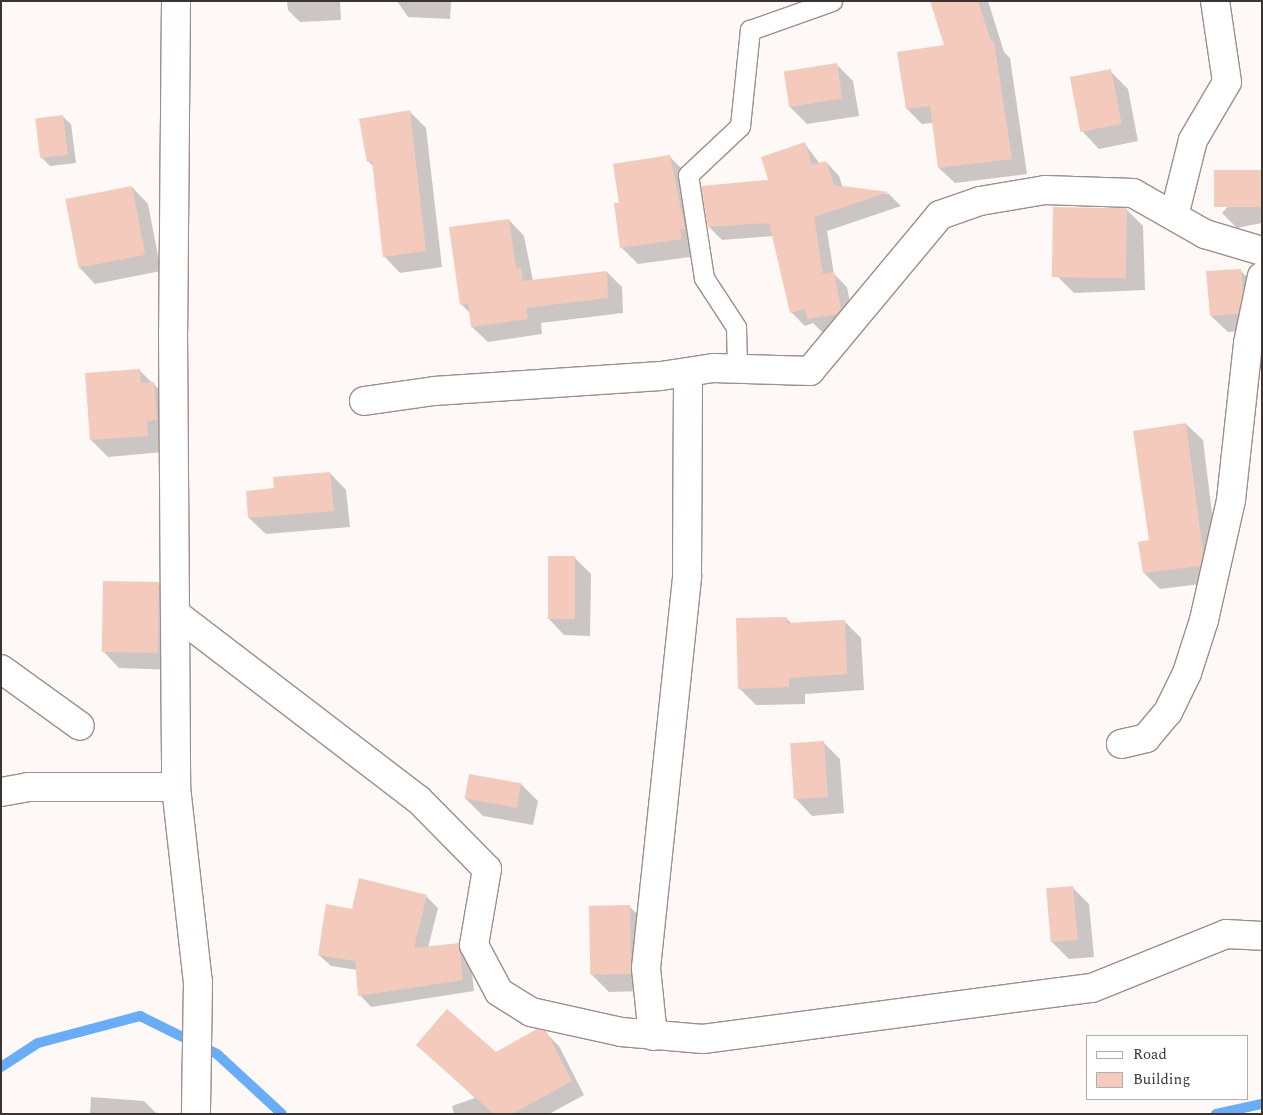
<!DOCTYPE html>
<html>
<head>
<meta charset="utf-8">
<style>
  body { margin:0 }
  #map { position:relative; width:1263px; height:1115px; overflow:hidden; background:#fef8f6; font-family:Spectral,serif }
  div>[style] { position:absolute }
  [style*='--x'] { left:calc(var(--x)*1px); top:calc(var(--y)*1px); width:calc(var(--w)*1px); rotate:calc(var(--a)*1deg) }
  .shadow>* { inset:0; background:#0003 }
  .stream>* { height:10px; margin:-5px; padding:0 5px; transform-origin:5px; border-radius:5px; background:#6aadf6 }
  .building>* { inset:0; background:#f3cabb; transform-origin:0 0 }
  .roads { filter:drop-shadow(1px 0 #9d8f8a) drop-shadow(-1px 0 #9d8f8a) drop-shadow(0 1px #9d8f8a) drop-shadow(0 -1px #9d8f8a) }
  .service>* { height:19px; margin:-9.5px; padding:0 9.5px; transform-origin:9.5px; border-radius:9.5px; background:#fff }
  .minor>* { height:28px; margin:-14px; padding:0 14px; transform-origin:14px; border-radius:14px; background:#fff }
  span { translate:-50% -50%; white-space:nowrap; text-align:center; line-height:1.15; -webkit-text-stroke:4px #fff; paint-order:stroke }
  .frame { position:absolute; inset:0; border:2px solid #3a3432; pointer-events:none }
  .legend { position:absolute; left:1086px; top:1035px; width:162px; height:65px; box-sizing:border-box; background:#fff; border:1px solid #b0aead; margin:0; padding:6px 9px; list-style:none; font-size:15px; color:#3a3432 }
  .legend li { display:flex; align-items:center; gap:10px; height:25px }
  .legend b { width:25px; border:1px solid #b0aead }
</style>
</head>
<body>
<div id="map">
  <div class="shadow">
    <div style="clip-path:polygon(287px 1px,340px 1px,341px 20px,300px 22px,288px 10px)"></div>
    <div style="clip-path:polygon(397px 1px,451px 1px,450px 19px,408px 17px)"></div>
    <div style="clip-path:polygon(931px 1px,988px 1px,1004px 52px,1010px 58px,1027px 174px,955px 183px,939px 168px,933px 123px,922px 124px,907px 109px,945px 46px)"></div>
    <div style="clip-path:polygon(837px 65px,853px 81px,859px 116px,807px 124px,790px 107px)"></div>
    <div style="clip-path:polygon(1111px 72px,1128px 89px,1138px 141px,1099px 149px,1083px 132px)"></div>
    <div style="clip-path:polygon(409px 111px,426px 128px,442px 267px,400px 273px,384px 256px,374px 167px,368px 161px)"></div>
    <div style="clip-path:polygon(62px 116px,71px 124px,76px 163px,50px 166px,42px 158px)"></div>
    <div style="clip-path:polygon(805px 144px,820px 164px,826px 162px,839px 176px,843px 188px,889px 194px,901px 206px,827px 231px,834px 274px,847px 287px,854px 323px,851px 327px,822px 332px,813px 323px,805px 326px,791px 312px,774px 236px,722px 240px,709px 227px,770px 181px)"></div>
    <div style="clip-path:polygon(670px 157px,686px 173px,697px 256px,638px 264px,621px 247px,620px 204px)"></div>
    <div style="clip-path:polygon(1262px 171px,1262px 223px,1237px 228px,1222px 213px)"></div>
    <div style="clip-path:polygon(132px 187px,148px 204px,161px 271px,95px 284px,79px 267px)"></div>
    <div style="clip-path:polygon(1127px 210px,1143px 226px,1145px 290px,1074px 293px,1057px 276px)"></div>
    <div style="clip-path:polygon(509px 220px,524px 236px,533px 281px,607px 272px,622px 287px,623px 313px,541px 323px,542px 334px,488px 342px,472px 327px,470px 313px,462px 305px)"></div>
    <div style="clip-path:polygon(1240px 270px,1257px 287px,1254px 330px,1228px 332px,1211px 316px)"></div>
    <div style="clip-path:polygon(139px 370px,170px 400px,164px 452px,108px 457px,91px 440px)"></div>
    <div style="clip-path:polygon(1186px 424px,1203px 440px,1219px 570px,1217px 582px,1160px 589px,1144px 573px)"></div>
    <div style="clip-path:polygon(330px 473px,346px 490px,350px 527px,266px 534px,249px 518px,275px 489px)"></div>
    <div style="clip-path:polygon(575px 558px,591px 574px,590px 636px,564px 635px,548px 618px)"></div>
    <div style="clip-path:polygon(158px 584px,175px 600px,173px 670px,119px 668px,103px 651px)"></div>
    <div style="clip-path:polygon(786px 618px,792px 624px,844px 621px,861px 638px,864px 690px,805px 694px,805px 704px,756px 705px,740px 689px)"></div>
    <div style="clip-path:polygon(823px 742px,840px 759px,844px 813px,812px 816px,796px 799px)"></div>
    <div style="clip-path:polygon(470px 775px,521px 784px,538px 801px,533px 825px,483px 816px,466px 799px)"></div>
    <div style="clip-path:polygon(1072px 887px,1089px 904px,1094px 957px,1069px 959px,1052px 942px)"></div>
    <div style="clip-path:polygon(427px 897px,438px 908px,428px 948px,458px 944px,470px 955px,474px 991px,371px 1007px,360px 995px,357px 970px,331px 966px,319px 955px,353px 910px)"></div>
    <div style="clip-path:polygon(630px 907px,646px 923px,647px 991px,609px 992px,592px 975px)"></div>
    <div style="clip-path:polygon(545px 1032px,559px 1046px,584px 1095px,549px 1114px,454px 1114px,452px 1106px,475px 1098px,418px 1045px,495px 1053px)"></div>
    <div style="clip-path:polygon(91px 1097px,144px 1101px,157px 1114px,90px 1114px)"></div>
  </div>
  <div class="stream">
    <div style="--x:1;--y:1067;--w:44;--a:-33"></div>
    <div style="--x:38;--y:1043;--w:106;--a:-14.8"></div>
    <div style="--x:140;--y:1016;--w:86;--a:26.3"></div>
    <div style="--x:217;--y:1054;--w:88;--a:42.7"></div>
    <div style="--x:1216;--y:1114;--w:47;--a:-12.3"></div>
  </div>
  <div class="building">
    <div style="clip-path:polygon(930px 1px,978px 1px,991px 41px,994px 41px,1012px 159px,938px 168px,930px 106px,906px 109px,897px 52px,944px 45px)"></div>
    <div style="left:837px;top:63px;width:36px;height:54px;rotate:81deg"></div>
    <div style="left:1111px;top:69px;width:56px;height:42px;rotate:79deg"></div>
    <div style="clip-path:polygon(410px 110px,426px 251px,383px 257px,372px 161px,367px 162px,359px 119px)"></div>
    <div style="left:63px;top:115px;width:40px;height:28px;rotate:83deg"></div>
    <div style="clip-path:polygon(805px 142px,812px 165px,826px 161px,834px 185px,889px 192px,814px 217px,823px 274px,834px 272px,841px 309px,838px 314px,807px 319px,805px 309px,790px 313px,769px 223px,708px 227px,701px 186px,768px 180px,761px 157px)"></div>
    <div style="clip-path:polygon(670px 155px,685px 229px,680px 229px,682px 239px,620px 248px,614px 203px,619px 203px,613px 164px)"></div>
    <div style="left:1262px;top:170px;width:37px;height:48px;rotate:90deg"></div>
    <div style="left:132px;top:186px;width:70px;height:68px;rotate:79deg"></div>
    <div style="left:1053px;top:207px;width:74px;height:70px;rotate:1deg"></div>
    <div style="clip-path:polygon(509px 219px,516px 268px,521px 267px,523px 281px,607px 271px,608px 298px,526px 308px,528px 319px,471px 327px,468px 304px,460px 305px,449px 227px)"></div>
    <div style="clip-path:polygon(1241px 269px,1243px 292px,1238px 314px,1210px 316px,1206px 271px)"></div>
    <div style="clip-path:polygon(140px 369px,141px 383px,154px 382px,157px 420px,147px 421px,148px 436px,90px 440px,85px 373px)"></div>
    <div style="clip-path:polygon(1186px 423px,1203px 552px,1200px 566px,1143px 573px,1138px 542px,1149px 540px,1133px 431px)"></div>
    <div style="clip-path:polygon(330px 472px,334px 511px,248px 518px,246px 491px,274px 488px,273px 477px)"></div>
    <div style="left:548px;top:556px;width:27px;height:63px"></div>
    <div style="left:103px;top:581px;width:56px;height:71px;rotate:1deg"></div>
    <div style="clip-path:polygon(787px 617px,787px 623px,845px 620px,847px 674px,789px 678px,789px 687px,738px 689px,736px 618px)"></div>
    <div style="left:824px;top:741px;width:56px;height:34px;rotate:86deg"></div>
    <div style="left:469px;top:774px;width:53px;height:25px;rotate:10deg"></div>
    <div style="clip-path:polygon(359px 878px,427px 895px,414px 948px,459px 943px,463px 980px,358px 996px,355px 961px,318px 955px,326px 904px,352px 909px)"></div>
    <div style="left:1073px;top:886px;width:54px;height:27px;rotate:85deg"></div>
    <div style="left:630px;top:905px;width:69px;height:41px;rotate:89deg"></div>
    <div style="clip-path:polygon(447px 1009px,496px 1052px,537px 1029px,546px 1031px,572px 1081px,512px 1114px,494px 1114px,416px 1045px)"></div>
  </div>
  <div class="roads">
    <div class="service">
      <div style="--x:737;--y:368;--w:41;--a:-91.4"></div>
      <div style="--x:736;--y:327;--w:59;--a:-123.1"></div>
      <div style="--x:704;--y:278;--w:104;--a:-98.8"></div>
      <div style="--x:688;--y:175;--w:71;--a:-43.3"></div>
      <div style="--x:740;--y:126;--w:97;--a:-84.1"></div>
      <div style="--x:750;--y:30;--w:87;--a:-19.5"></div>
    </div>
    <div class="minor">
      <div style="--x:176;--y:1;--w:331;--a:90.5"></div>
      <div style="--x:173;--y:332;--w:455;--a:89.6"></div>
      <div style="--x:176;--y:787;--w:196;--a:83.6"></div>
      <div style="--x:198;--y:982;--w:132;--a:90.9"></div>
      <div style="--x:1174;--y:216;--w:78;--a:-76"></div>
      <div style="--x:1193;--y:140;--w:67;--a:-59.6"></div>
      <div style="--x:1227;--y:82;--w:82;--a:-98.4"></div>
      <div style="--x:364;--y:401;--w:71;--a:-8.1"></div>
      <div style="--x:434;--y:391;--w:227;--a:-3.8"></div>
      <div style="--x:661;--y:376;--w:53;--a:-8.7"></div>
      <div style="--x:713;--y:368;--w:97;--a:1.8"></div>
      <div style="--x:810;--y:371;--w:203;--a:-50.2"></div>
      <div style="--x:940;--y:215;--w:42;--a:-19.3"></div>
      <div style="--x:980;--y:201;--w:66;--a:-9.6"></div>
      <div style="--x:1045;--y:190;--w:88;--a:2"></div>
      <div style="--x:1133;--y:193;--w:83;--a:29.7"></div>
      <div style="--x:1205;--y:234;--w:59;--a:16.6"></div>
      <div style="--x:177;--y:615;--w:303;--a:37.4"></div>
      <div style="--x:418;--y:799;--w:98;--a:45.4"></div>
      <div style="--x:487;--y:869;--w:77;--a:99.7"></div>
      <div style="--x:474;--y:945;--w:53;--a:62"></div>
      <div style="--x:499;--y:992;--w:38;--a:32"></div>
      <div style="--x:531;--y:1012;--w:92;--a:12.5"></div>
      <div style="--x:621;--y:1032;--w:82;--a:4.9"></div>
      <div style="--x:703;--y:1039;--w:392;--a:-7.5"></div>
      <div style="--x:1092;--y:988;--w:144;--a:-21.9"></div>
      <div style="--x:1226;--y:934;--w:36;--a:3"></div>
      <div style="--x:1;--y:669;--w:97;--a:35.8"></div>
      <div style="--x:1121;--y:744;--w:26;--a:-13"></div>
      <div style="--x:1146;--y:738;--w:34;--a:-50"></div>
      <div style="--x:1168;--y:712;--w:43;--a:-64"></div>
      <div style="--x:1187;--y:673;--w:56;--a:-72.2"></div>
      <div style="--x:1204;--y:620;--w:123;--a:-77.3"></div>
      <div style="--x:1231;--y:500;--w:158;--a:-83.8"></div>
      <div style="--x:1248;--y:343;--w:68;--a:-78.2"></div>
      <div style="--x:1;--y:792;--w:27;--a:-10"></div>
      <div style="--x:28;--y:787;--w:148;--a:0"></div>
      <div style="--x:653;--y:1036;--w:68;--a:-95.9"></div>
      <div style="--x:646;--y:968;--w:395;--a:-84"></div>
      <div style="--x:687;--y:575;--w:203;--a:-89.7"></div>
    </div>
  </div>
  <div class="frame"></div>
  <ul class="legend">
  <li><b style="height:6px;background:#fff"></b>Road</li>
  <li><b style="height:14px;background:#f3cabb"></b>Building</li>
  </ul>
</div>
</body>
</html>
